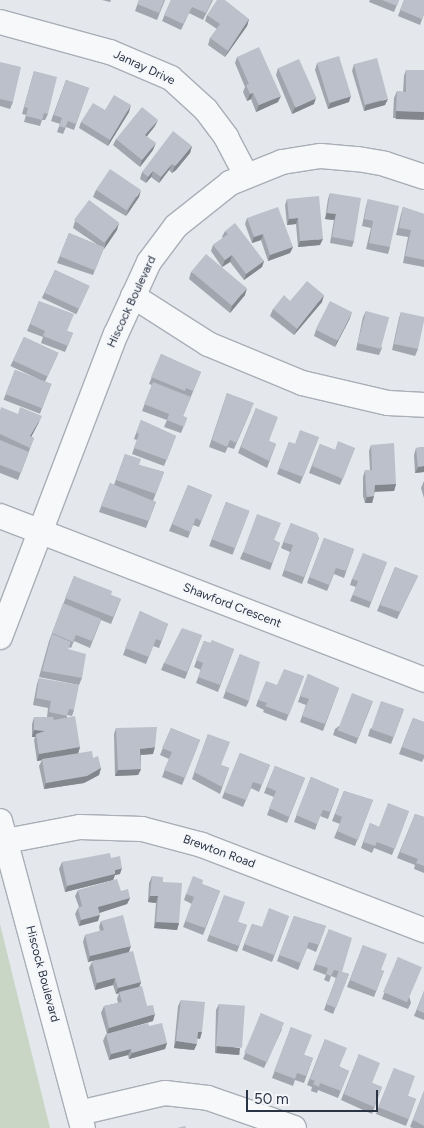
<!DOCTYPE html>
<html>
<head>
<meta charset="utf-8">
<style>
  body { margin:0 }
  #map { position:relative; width:424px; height:1128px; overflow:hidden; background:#e4e7ec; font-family:Figtree,sans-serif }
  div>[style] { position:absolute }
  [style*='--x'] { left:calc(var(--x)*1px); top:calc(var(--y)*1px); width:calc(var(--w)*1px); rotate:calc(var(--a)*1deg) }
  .green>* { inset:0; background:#c9d6c5 }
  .roads { filter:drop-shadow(1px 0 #a9aeb7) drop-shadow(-1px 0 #a9aeb7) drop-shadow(0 1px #a9aeb7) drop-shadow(0 -1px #a9aeb7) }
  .minor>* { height:24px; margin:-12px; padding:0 12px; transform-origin:12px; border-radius:12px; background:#f7f8fa }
  .wall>* { inset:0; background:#a1a5ae; transform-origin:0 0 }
  .shaded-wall>* { inset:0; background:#83868d; transform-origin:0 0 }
  .building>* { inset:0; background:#bbc0ca; transform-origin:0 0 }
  span { translate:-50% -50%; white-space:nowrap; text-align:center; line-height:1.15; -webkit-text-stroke:4px #f4f6f9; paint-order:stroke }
  .street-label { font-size:12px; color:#2b3445 }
  .scale { position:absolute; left:246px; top:1090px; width:132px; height:22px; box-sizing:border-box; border:2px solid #2b3445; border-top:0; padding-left:6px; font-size:15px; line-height:18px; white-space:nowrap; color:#2b3445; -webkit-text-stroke:4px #f4f6f9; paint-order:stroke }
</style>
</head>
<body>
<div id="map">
  <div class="green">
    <div style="clip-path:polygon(0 924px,50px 1128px,0 1128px)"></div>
  </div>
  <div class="roads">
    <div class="minor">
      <div style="--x:0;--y:22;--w:114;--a:15.3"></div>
      <div style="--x:110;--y:52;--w:66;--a:23.1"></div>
      <div style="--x:171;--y:78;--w:47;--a:42.4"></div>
      <div style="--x:206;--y:110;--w:34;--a:53"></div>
      <div style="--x:226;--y:137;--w:43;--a:62.2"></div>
      <div style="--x:133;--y:296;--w:89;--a:32.6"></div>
      <div style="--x:208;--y:344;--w:102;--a:22.5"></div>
      <div style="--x:302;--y:383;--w:88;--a:13.1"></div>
      <div style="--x:388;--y:403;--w:36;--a:3"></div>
      <div style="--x:0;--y:516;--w:455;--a:21.1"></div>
      <div style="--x:0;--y:637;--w:324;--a:-69.1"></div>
      <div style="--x:116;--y:334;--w:79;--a:-65.4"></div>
      <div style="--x:149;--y:262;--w:45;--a:-53.1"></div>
      <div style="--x:176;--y:226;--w:69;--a:-38.5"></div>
      <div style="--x:230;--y:183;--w:56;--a:-22"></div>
      <div style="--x:282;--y:162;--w:39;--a:-9"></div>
      <div style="--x:321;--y:156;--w:37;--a:5"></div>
      <div style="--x:358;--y:159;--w:27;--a:10"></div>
      <div style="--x:385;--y:164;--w:41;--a:18.4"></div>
      <div style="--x:0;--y:821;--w:318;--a:74.9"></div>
      <div style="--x:6;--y:841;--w:75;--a:-10.7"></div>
      <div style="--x:80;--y:827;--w:62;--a:1.8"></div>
      <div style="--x:142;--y:829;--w:62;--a:14.9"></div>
      <div style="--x:202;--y:845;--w:238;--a:21"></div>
      <div style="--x:79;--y:1113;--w:88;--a:-13.1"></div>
      <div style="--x:165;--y:1093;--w:43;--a:6.6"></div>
      <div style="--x:208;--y:1098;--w:91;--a:19.2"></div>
    </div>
  </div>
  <div class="wall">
    <div style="clip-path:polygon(102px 0,111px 0,110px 2px)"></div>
    <div style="clip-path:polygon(139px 0,165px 0,157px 20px,135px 11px)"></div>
    <div style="clip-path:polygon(171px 0,213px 0,203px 20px,189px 13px,181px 30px,162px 21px)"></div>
    <div style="clip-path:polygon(370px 0,399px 0,394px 12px,369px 2px)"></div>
    <div style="clip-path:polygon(404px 0,424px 14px,420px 25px,398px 16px)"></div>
    <div style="clip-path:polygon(207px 15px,249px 19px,247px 26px,225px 57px,208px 45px,210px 38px,217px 29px,205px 21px)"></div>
    <div style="clip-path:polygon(237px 57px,278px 102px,256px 112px,251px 99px,247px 101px,243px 92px,245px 87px,235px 63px)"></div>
    <div style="clip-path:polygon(0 62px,13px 102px,10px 109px,0 106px)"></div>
    <div style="clip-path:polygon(317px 63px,349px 102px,328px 109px,315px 70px)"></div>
    <div style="clip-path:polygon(354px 64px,385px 105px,364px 111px,352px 71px)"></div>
    <div style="clip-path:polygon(278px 68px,314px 104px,292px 114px,276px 75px)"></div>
    <div style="clip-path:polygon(406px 70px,424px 70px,424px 119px,393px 118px,394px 98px,397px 91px,403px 92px,404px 76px)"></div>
    <div style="clip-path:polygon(34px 71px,48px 114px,45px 120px,42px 120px,40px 126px,24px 122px,26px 115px,22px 114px)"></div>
    <div style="clip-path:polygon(66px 80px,89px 88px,74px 130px,66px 127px,63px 134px,57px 132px,60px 124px,51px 121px)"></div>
    <div style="clip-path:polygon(129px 112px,108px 146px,79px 128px,81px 122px)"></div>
    <div style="clip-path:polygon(155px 126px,147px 136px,153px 150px,140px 167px,113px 145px,116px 139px)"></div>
    <div style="clip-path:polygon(192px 146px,190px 153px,176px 170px,172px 173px,169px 170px,159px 183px,151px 177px,146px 183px,140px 179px,142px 172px)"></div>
    <div style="clip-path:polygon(96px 190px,139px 197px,126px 216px,93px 197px)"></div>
    <div style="clip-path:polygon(330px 193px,354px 241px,352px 247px,330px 243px,334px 220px,325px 219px,328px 199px)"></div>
    <div style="clip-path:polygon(287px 199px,320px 245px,298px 247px,296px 224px,287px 225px,285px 205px)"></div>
    <div style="clip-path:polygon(368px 199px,390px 247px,388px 254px,366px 249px,371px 228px,362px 226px,366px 206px)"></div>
    <div style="clip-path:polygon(403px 207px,424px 214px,424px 267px,403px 263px,408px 237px,396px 235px,401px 214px)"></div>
    <div style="clip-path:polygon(247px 218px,293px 247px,290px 253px,268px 261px,261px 240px,252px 243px,245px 224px)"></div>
    <div style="clip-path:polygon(75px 221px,117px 230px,104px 249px,104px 248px,93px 275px,57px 263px,69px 233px,98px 245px,73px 228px)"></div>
    <div style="clip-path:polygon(225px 231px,264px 261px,262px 267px,244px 280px,230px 262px,222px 267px,211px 251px,213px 245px,223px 238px,222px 237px)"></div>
    <div style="left:55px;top:270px;width:38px;height:31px;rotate:25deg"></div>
    <div style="clip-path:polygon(191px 272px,245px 295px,230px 313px,189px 279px)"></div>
    <div style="clip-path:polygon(39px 301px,67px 331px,73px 333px,65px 352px,41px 343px,43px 337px,27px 331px)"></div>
    <div style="clip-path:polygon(290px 301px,322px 302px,294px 335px,270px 316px,273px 309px)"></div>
    <div style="clip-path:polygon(366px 311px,382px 348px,379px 355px,356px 350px,363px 317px)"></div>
    <div style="clip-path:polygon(401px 312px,418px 349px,415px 356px,392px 350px,399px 318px)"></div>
    <div style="clip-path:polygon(350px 318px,335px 347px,314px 336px,316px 330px)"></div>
    <div style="left:24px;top:337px;width:38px;height:32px;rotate:25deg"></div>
    <div style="clip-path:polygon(161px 354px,201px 372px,183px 416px,187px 418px,181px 433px,164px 427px,167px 420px,142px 411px,152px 385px,149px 384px)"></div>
    <div style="left:15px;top:370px;width:39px;height:32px;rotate:21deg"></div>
    <div style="clip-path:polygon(227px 393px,251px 410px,234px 449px,228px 447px,225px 453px,209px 447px)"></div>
    <div style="clip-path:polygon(256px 408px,269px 441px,276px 444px,267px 468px,238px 453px)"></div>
    <div style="clip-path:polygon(0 411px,39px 422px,31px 437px,34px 438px,18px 480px,0 473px)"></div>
    <div style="clip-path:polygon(141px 420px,176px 436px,164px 466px,132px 454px,137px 440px,134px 439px)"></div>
    <div style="clip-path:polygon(319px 437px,300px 484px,277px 474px,289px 442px,295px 444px)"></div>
    <div style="clip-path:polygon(320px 444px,335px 450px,355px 448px,340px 485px,309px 473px)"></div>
    <div style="clip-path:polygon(371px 445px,396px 484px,394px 491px,375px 491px,372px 503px,365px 503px,363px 496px,363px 477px,365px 470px,370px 470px,369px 451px)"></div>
    <div style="clip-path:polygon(424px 447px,424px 476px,424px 472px,415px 473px,414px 455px,416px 448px)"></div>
    <div style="clip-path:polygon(125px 454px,139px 465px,164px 472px,153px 501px,141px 496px,156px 502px,146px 528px,99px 512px,110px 483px,114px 485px)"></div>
    <div style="clip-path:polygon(424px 481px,424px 498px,421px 488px)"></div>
    <div style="clip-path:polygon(188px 485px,212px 495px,199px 527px,193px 525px,188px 538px,169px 531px)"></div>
    <div style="left:226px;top:502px;width:25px;height:47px;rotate:21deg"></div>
    <div style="clip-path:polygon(291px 523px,319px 538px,302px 584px,282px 576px,290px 552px,281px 548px)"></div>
    <div style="clip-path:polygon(324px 538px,354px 549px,344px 578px,334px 574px,327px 591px,307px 583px)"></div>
    <div style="clip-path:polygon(274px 540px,280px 543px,270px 570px,240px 559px,243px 552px)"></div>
    <div style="clip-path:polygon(387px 562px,369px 608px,350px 601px,356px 587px,350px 585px,352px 579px)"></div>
    <div style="clip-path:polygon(395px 567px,418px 576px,415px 582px,397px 619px,377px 611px)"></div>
    <div style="clip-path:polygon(74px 576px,111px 595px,121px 599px,111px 624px,101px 620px,90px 648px,74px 641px,71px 648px,69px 647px,68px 649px,82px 678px,79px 685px,39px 677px,49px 641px)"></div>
    <div style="clip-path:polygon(140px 611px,168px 624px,159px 648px,153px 646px,146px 664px,123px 655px)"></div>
    <div style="clip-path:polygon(202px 635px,185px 679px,161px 670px,164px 663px)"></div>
    <div style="clip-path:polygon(204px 641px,210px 643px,234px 649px,218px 692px,196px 683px,201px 670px,194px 667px)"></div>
    <div style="clip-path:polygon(240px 654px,249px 701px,246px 707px,223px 698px)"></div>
    <div style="clip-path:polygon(308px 674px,339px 688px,323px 731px,300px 722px,306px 705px,298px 702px)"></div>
    <div style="clip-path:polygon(304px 676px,286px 721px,263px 712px,264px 710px,256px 706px,258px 700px,277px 685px)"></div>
    <div style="clip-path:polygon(39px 678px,74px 710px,72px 716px,67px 715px,67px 717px,80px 747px,78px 753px,93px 758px,101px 768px,99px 775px,84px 783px,44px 789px,39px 766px,42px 760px,37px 761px,34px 740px,35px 737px,32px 737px,32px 724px,34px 717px,47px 717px,48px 708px,33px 705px,37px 684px)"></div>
    <div style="clip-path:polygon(373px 701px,356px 744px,333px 735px,335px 729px)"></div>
    <div style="clip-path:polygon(404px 709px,391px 744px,368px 736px,370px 729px)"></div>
    <div style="clip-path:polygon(413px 718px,424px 722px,424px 758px,422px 762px,399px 754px)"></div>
    <div style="clip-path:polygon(116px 728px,153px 754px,141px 755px,141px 769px,138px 775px,115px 776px,114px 734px)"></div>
    <div style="clip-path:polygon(171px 728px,200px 740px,182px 785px,162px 777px,169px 759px,160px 755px)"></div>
    <div style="clip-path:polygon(208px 734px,221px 765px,229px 768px,220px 794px,192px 779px)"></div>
    <div style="clip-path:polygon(240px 753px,270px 765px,259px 792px,251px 788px,243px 807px,222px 798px)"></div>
    <div style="clip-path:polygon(275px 766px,305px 778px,287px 823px,267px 815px,274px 797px,264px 793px)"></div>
    <div style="clip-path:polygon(311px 777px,339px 789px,328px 819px,320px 816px,315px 830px,294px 822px)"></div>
    <div style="clip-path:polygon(344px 791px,373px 800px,355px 846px,334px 838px,340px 824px,332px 821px)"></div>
    <div style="clip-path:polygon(409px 811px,392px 855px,374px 848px,372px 853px,361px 848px,370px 823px,379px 827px)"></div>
    <div style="clip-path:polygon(415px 814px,424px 817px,424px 873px,414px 869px,415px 865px,397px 858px)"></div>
    <div style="clip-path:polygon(111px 858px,120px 874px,115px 875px,113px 880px,65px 892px,59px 869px,62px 862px)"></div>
    <div style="clip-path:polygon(152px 876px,163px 882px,179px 923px,177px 930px,154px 928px,156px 903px,148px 902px,149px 883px)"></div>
    <div style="clip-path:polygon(202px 884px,220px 891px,203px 935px,183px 927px,192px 904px,184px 900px,186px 894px)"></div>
    <div style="clip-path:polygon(78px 890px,121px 891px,130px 898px,127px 904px,99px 913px,98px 921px,79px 926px,75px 914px,78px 908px,79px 907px,75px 896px)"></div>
    <div style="clip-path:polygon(289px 916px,272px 962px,242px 950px,252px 924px,262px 927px)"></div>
    <div style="clip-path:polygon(294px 916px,326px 926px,316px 952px,307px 948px,298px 970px,277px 961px)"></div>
    <div style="clip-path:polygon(101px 921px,129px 952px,141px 982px,139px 987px,153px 1021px,118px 1031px,149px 1026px,167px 1043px,165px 1049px,129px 1059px,128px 1055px,109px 1060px,103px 1041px,106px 1034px,107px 1034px,101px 1013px,104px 1006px,118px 1003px,117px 999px,119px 993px,116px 994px,113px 985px,95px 990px,89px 968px,92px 962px,101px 959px,88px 962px,83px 942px,85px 935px,100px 931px,99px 927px)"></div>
    <div style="clip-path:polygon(238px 922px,247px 925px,237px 952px,207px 941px,209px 935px)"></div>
    <div style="clip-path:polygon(329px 929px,342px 972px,349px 974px,333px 1014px,324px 1010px,336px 978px,331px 976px,329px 982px,324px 980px,326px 975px,313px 970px)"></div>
    <div style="clip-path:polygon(363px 945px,381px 970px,384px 971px,374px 997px,347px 987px)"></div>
    <div style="clip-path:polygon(398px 957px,411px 1003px,408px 1009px,382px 999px)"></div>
    <div style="clip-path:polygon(424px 991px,424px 1020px,414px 1016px)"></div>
    <div style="clip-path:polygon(181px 1000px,200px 1039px,197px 1038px,194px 1050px,174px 1048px,178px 1006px)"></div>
    <div style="clip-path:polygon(219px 1004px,238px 1055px,215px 1053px,216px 1010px)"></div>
    <div style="clip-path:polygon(261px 1013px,282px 1029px,264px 1068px,243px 1059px)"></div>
    <div style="clip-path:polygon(291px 1027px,304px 1055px,313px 1058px,304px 1083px,295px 1080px,293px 1086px,272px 1078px)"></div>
    <div style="clip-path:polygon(325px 1039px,340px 1067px,349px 1071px,338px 1098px,318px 1090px,317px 1093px,311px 1091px,312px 1087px,307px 1085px)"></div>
    <div style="clip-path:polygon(359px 1054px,372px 1083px,382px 1087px,372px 1114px,341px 1100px)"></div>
    <div style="clip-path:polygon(394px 1068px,408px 1096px,416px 1099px,406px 1126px,376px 1114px)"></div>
    <div style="clip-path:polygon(424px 1091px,424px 1128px,413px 1128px,410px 1127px)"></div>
  </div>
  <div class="shaded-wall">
    <div style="clip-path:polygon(249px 19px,247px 26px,225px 57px,228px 51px)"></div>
    <div style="clip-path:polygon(253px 93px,251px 99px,247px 101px,250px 94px)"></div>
    <div style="clip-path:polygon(281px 96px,278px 102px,256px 112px,259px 105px)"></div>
    <div style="clip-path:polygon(351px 96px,349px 102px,328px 109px,330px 103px)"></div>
    <div style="clip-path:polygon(316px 98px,314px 104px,292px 114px,295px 107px)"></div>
    <div style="clip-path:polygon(388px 99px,385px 105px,364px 111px,366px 105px)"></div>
    <div style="clip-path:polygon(131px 105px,129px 112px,108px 146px,110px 140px)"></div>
    <div style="left:396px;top:111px;width:28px;height:8px;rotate:2deg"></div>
    <div style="clip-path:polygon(158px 120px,155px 126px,143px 141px,145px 135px)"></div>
    <div style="clip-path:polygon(156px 143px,153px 150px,140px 167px,142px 160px)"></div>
    <div style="clip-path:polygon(192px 146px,190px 153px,176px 170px,172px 173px,175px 166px)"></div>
    <div style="clip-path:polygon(172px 164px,169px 170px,159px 183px,161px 177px)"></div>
    <div style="clip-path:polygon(153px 171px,151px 177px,146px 183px,148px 177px)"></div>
    <div style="clip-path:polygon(141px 190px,139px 197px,126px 216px,129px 209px)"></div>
    <div style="clip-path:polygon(327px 213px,336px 214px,334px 220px,325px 219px)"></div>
    <div style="clip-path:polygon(298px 218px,296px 224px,287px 225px,289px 219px)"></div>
    <div style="clip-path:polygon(119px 223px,117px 230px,104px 249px,106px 242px)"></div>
    <div style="clip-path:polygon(263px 234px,261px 240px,252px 243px,254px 237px)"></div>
    <div style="clip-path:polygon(323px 239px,320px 245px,298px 247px,300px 241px)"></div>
    <div style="clip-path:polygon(293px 247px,290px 253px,268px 261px,270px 255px)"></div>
    <div style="clip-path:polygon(232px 255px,230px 262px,222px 267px,225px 260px)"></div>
    <div style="clip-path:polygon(264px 261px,262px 267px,244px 280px,246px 274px)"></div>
    <div style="clip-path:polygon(247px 288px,245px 295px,230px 313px,232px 306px)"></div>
    <div style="clip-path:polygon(324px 295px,322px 302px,294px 335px,297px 329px)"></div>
    <div style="clip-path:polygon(352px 312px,350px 318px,335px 347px,337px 341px)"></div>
    <div style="clip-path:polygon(42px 416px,39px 422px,28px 443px,30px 436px)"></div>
    <div style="clip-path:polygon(424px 466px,424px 472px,415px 473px,418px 467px)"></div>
    <div style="clip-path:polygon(396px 484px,394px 491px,373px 492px,375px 485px)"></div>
    <div style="clip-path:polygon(374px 496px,372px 503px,365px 503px,367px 497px)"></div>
    <div style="clip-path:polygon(34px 730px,45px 731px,36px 734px,35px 737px,32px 737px)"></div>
    <div style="clip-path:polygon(80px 747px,78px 754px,37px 761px,39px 754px)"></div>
    <div style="clip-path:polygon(155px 747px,153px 754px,138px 755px,140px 749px)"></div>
    <div style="clip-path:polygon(101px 768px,99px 775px,84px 783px,44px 789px,46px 783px)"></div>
    <div style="clip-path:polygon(141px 769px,138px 775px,115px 776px,118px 770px)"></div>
    <div style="clip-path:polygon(122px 868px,120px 874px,115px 875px,113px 880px,65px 892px,67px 886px)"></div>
    <div style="clip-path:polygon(150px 896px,158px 896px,156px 903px,148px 902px)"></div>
    <div style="clip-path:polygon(130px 898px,127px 904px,96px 914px,98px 907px)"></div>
    <div style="clip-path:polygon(100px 915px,98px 921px,79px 926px,81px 920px)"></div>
    <div style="clip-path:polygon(156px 922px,179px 923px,177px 930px,154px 928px)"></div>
    <div style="clip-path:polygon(131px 946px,129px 952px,88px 962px,90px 956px)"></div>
    <div style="clip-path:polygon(115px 978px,113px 985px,95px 990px,97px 983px)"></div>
    <div style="clip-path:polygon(141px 982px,139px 988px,116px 994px,118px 988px)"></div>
    <div style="clip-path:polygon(155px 1014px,153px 1021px,107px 1034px,109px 1028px)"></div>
    <div style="clip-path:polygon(198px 1032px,202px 1032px,200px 1039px,196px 1038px)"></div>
    <div style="clip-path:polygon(176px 1041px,197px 1044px,194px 1050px,174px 1048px)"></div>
    <div style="clip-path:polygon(167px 1043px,165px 1049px,129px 1059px,132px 1053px)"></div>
    <div style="left:217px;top:1046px;width:23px;height:7px;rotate:5deg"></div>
    <div style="clip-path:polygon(131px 1049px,128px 1055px,109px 1060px,111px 1054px)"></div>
  </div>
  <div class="building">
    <div style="clip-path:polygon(139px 0,164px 0,159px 13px,137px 4px)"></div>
    <div style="clip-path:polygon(171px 0,212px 0,206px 13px,192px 7px,183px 24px,164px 15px)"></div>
    <div style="clip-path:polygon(217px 0,225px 0,249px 19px,228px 51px,210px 38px,220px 24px,207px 15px)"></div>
    <div style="clip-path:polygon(382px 0,399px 0,397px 6px)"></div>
    <div style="clip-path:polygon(404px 0,424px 0,424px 14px,422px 19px,400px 10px)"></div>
    <div style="clip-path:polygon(259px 47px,281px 96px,259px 105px,253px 93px,250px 94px,246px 85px,249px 84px,237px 57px)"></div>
    <div style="left:339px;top:56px;width:42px;height:23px;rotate:73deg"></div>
    <div style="left:377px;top:58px;width:42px;height:24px;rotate:75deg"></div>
    <div style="left:299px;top:59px;width:43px;height:23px;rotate:66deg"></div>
    <div style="clip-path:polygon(0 62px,21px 67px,13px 102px,0 99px)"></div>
    <div style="clip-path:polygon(406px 70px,424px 70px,424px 112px,396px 111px,397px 91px,406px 92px)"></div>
    <div style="clip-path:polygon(34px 71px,57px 77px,48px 114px,44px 113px,42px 120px,26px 116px,28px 108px,24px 107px)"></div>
    <div style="clip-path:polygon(66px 80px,89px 88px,76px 124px,68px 121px,65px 128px,59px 126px,62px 118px,54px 115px)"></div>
    <div style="clip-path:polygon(114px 95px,131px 105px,110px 140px,81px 122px,93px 103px,105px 110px)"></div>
    <div style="clip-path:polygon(142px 107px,158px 120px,145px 135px,156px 143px,142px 160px,116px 139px)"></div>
    <div style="clip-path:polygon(173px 131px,192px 146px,178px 163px,175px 166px,172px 164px,161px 177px,153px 171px,148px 177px,142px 172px)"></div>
    <div style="left:110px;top:169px;width:37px;height:25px;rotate:34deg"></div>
    <div style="clip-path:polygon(330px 193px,361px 198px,354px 241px,332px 237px,336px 214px,327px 213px)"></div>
    <div style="clip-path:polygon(319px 196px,323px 239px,300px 241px,298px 218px,289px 219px,287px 199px)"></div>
    <div style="clip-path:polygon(368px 199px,399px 206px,390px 247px,369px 243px,373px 221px,364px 219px)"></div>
    <div style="left:89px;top:200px;width:38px;height:25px;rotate:37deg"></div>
    <div style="clip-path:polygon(278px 207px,293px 247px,270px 255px,263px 234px,254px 237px,247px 218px)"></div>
    <div style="clip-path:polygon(403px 207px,424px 214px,424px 260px,405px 256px,411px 230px,399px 228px)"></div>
    <div style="clip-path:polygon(235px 223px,264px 261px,246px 274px,232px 255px,225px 260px,213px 245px,228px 234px,225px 231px)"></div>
    <div style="left:69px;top:233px;width:38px;height:25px;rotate:22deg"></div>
    <div style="left:206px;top:254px;width:53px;height:23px;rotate:40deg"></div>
    <div style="left:55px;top:270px;width:38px;height:25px;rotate:25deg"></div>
    <div style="clip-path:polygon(307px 281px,324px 295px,297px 329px,273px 309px,284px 295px,290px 301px)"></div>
    <div style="clip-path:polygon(39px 301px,74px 314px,67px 331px,73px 333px,68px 346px,43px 336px,45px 331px,30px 324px)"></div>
    <div style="left:330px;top:301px;width:25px;height:32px;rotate:27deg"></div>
    <div style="left:366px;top:311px;width:24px;height:33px;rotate:15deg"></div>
    <div style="clip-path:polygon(401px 312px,424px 317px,424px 321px,418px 349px,394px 344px)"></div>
    <div style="left:24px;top:337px;width:38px;height:26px;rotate:25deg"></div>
    <div style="clip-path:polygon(161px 354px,201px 372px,193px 391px,186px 388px,185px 391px,151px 377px)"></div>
    <div style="left:15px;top:370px;width:39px;height:26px;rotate:21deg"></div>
    <div style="clip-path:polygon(153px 382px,191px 397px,183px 416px,187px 418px,184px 427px,167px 420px,169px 414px,144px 404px)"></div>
    <div style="clip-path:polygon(227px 393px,254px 403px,236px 443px,230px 440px,227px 447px,212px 440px)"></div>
    <div style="clip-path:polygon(1px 407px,18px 414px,20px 407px,42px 416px,30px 436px,34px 438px,30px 448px,0 434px,0 411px)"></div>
    <div style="clip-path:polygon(256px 408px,278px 417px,269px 441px,276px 444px,269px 461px,241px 447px)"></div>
    <div style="clip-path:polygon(141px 420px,176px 436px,167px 460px,134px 448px,139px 434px,136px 433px)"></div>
    <div style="clip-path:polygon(300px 430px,319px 437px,303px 477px,279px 468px,289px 442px,295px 444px)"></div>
    <div style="clip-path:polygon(0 440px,29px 452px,21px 473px,0 465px)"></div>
    <div style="clip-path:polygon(338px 441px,355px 448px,343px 479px,312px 466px,320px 444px,335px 450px)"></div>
    <div style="clip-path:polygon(394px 443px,396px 484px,375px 485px,374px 496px,367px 497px,366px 489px,365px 470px,372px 470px,371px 445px)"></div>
    <div style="clip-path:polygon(424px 447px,424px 466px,418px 467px,416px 448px)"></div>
    <div style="clip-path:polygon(125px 454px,141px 459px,139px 465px,164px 472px,156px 494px,116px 480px)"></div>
    <div style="clip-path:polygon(110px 483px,156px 502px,149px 521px,101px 506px)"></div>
    <div style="clip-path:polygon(188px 485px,212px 495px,201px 521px,196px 518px,190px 532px,172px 524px)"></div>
    <div style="left:226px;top:502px;width:25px;height:40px;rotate:21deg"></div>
    <div style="clip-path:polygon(257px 514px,281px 523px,274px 540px,280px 543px,272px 563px,243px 552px)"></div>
    <div style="clip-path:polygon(291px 523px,317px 533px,319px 538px,304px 577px,284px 570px,293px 545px,283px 542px)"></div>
    <div style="clip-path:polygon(324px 538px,354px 549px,346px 571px,336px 568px,329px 585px,309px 577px)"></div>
    <div style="clip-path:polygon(363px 553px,387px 562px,371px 602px,353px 595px,358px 581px,352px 579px)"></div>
    <div style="clip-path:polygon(395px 567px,418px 576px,400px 612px,380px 605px)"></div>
    <div style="clip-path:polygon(74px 576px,112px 591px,111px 595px,121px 599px,113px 617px,65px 598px)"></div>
    <div style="clip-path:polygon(63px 603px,101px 619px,92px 641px,76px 635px,73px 642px,52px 633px)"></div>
    <div style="clip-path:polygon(140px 611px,168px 624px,161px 641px,156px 639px,149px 657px,125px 648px)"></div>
    <div style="clip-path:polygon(182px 628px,202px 635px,187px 672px,164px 663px)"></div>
    <div style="clip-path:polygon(52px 634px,71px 642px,68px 649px,86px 654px,82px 678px,42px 671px)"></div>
    <div style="clip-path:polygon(212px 640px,234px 649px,220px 685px,198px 677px,203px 663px,196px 660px,204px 641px,210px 643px)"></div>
    <div style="clip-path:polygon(240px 654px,260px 662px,249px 701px,225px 691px)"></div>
    <div style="clip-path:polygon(284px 669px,304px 676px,289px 715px,265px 706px,267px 703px,258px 700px,266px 681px,277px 685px)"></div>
    <div style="clip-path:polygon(308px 674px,339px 688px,325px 724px,302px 716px,309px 699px,300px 696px)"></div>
    <div style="clip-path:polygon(39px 678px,79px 685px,74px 710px,69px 709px,67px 716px,49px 712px,51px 701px,36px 698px)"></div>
    <div style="left:352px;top:693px;width:22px;height:40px;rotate:21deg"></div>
    <div style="left:381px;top:701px;width:24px;height:30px;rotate:19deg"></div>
    <div style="clip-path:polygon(75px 716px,80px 747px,39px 754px,36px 734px,45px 731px,34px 730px,34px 717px,53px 717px,54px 720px)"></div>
    <div style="clip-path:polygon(413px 718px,424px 722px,424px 755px,402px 747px)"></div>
    <div style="clip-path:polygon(157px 727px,155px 747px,140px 749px,141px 769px,118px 770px,116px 728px)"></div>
    <div style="clip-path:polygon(171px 728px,200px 740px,185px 778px,164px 770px,172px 752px,162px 748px)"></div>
    <div style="clip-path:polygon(208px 734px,230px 742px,221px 765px,229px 768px,222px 787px,194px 772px)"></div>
    <div style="clip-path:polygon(92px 751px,93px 758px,98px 756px,101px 768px,87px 776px,46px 783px,42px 759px)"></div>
    <div style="clip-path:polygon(240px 753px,270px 765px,262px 785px,253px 782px,246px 800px,224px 792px)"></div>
    <div style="clip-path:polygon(275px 766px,305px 778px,289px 817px,269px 808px,276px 791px,267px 787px)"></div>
    <div style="clip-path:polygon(311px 777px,339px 789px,330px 812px,323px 810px,317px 824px,296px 815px)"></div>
    <div style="clip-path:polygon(344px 791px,373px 800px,358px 840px,337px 831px,342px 817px,335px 814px)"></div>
    <div style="clip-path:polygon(388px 803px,409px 811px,395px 849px,377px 842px,375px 846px,363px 842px,370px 823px,379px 827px)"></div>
    <div style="clip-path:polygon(415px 814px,424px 817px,424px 866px,416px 863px,418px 859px,400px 852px)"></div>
    <div style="clip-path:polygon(110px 853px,111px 858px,120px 856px,122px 868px,115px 870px,115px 874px,67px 886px,62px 862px)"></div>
    <div style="clip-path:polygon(152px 876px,163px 877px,163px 882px,182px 883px,179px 923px,156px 922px,158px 896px,150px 896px)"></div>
    <div style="clip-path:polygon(193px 876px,203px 880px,202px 884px,220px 891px,205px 928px,185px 921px,194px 897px,186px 894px)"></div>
    <div style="clip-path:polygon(117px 879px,121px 891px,128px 889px,130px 898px,98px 907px,100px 915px,81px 920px,78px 908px,82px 906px,78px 890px)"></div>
    <div style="clip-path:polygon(224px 895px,245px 902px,238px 922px,247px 925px,239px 946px,209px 935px)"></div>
    <div style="clip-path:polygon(269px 908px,289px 916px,274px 955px,244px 944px,252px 924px,262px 927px)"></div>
    <div style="clip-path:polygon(123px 915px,131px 946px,90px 956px,85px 935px,104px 930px,101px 921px)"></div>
    <div style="clip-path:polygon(294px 916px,326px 926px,319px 945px,309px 942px,301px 963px,279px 955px)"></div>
    <div style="clip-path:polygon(329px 929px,352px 938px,342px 972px,349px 974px,336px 1008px,326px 1004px,339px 971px,334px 970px,331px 976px,326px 974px,328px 968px,315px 964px)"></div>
    <div style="clip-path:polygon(363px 945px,387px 954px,381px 970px,384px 971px,376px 991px,350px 980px)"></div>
    <div style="clip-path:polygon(133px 951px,141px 982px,118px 988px,115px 978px,97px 983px,92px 962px)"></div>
    <div style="left:398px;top:957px;width:26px;height:38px;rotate:23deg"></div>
    <div style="clip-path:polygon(142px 986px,147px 1006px,153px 1005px,155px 1014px,109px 1028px,104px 1006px,122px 1002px,119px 992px)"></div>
    <div style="clip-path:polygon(424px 991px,424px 1013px,417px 1010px)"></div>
    <div style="clip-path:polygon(181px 1000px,205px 1002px,202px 1032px,198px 1032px,197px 1044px,176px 1041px)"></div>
    <div style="left:219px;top:1004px;width:26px;height:42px;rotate:4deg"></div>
    <div style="left:261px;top:1013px;width:25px;height:43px;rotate:23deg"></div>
    <div style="clip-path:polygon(148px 1023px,149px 1026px,162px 1023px,167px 1043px,132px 1053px,131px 1049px,111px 1054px,106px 1034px)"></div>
    <div style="clip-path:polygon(291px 1027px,312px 1035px,304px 1055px,313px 1058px,306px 1076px,297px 1073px,295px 1079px,274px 1071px)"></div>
    <div style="clip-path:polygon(325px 1039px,347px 1048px,339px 1067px,349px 1071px,341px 1091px,320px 1083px,319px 1087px,313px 1084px,315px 1081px,310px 1079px)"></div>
    <div style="clip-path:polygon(359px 1054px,380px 1063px,372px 1083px,382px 1087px,374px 1107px,344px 1094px)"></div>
    <div style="clip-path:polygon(394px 1068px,415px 1076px,408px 1096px,416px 1099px,408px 1119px,378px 1107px)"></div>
    <div style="clip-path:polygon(424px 1091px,424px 1126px,413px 1120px)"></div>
    <div style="clip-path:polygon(185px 1126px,186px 1128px,177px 1128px)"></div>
  </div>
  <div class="street-label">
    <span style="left:144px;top:68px;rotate:25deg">Janray Drive</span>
    <span style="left:132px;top:302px;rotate:-65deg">Hiscock Boulevard</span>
    <span style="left:232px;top:606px;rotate:21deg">Shawford Crescent</span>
    <span style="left:219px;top:852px;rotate:20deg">Brewton Road</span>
    <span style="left:42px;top:974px;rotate:75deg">Hiscock Boulevard</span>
  </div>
  <div class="scale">50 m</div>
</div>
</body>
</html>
